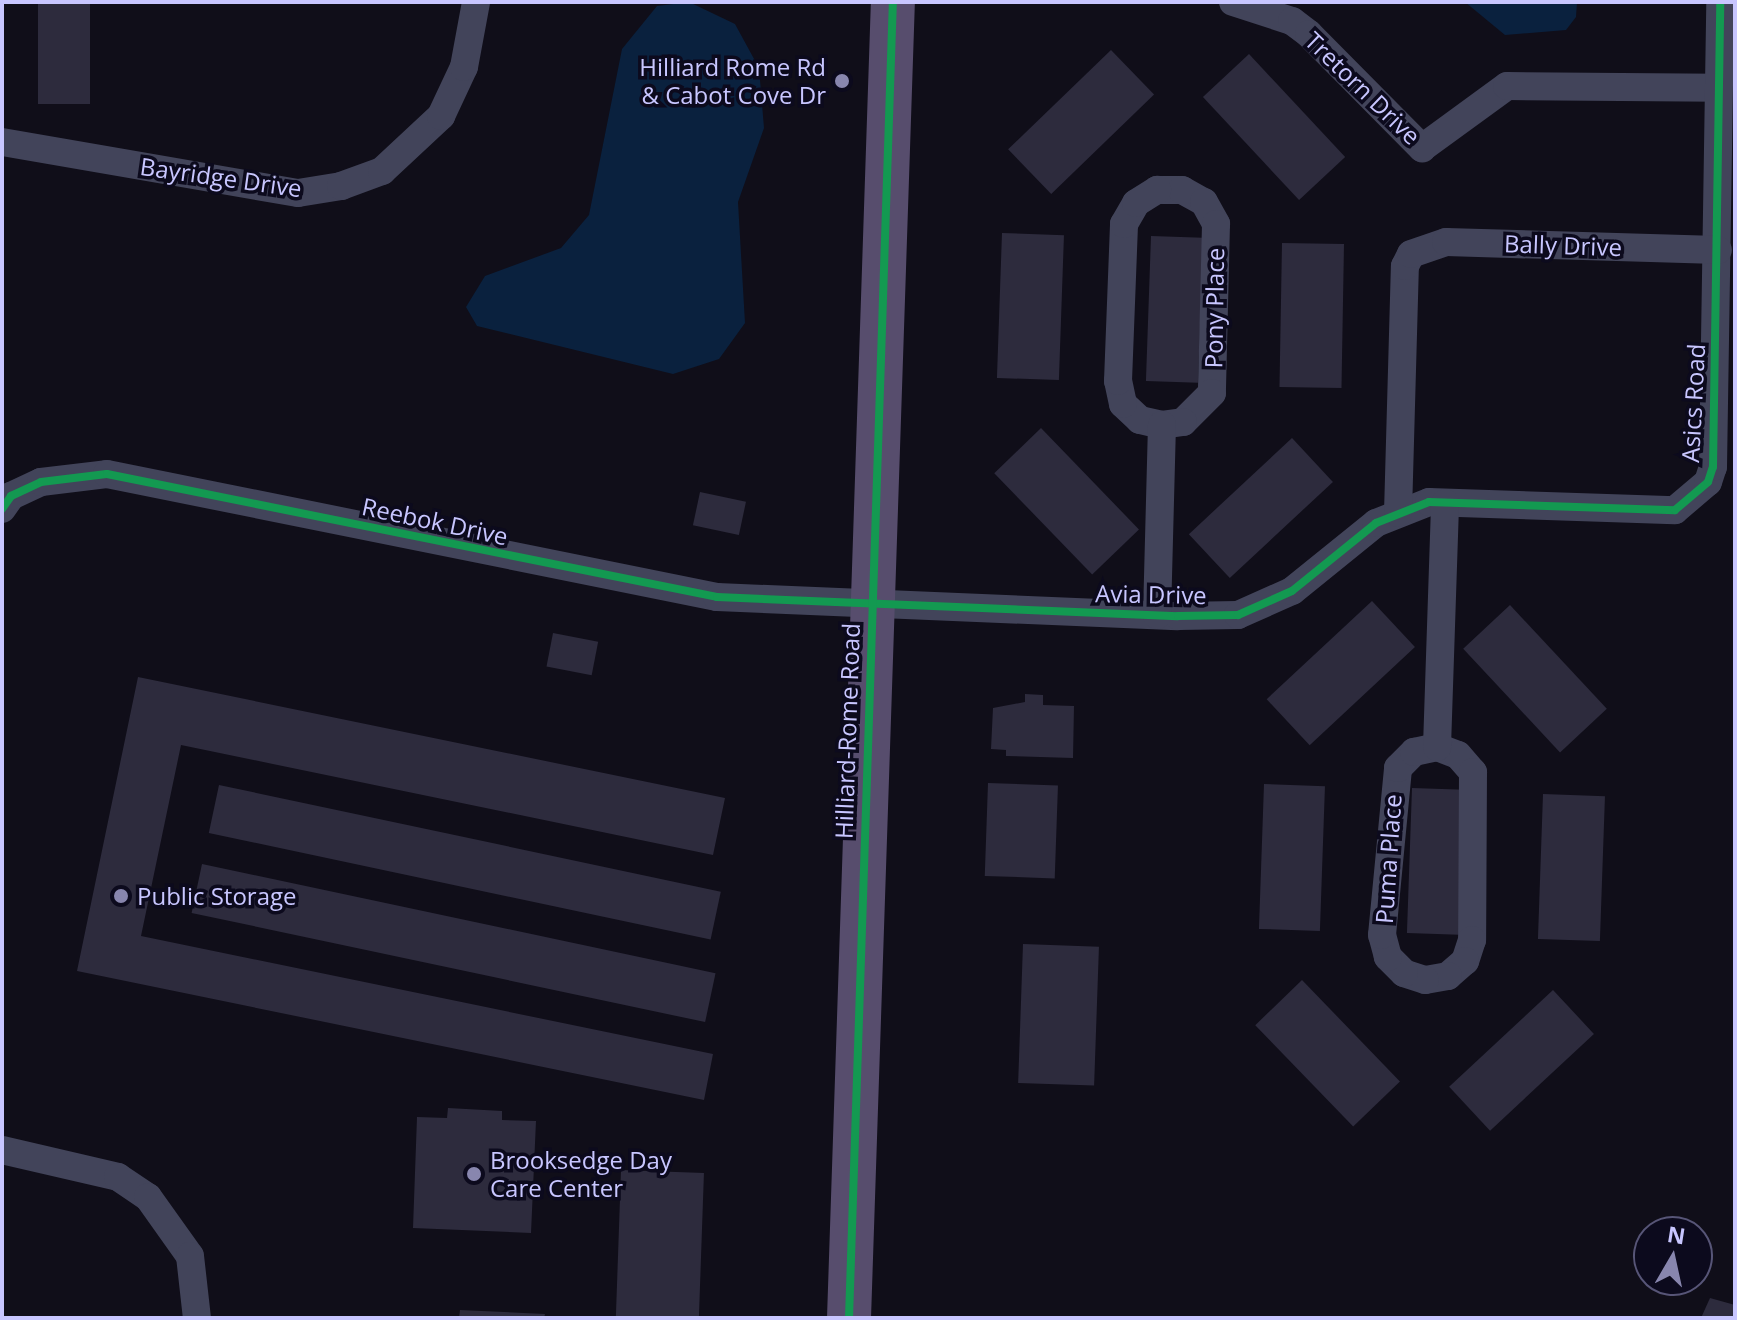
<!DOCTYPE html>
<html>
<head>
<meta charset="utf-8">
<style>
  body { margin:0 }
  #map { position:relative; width:1737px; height:1320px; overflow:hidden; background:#100e19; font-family:"Open Sans",sans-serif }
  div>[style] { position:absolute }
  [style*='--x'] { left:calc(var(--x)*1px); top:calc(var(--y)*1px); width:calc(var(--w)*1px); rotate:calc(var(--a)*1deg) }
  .water>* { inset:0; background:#0a213e }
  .building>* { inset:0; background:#2d2b3d; transform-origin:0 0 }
  .street>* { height:28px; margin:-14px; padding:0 14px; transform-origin:14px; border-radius:14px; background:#42445a }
  .primary>* { height:44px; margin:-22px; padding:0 22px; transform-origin:22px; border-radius:22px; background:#574d6d }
  .cycleway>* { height:8px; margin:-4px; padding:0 4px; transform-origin:4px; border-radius:4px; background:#139951 }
  .dots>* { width:22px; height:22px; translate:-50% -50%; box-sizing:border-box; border:4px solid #0c0a1d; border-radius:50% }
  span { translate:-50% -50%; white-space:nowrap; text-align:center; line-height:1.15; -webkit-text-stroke:7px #0c0a1d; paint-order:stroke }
  .poi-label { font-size:24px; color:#c8c6ff }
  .right { translate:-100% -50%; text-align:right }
  .left { translate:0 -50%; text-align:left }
  .street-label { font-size:24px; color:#c8c6ff }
  .frame { position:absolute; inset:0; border:4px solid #c8c6ff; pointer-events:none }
  .north { position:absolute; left:1633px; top:1216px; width:80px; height:80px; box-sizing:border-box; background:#0c0a1d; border:2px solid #575577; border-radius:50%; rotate:9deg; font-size:22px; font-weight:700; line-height:32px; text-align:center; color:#c8c6ff }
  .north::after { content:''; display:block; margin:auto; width:28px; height:36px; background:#8886ae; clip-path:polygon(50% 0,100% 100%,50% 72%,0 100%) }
</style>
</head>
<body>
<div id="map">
  <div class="water">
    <div style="clip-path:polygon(689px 2px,735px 24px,759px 68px,764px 128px,738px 202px,745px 323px,719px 359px,673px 374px,477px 326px,466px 307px,485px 276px,561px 248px,589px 215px,622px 49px,657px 6px)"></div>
    <div style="clip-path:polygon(1465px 2px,1577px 2px,1576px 17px,1566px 30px,1505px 35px)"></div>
  </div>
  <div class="building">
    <div style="left:38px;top:2px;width:52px;height:102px"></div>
    <div style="left:1111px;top:50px;width:62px;height:143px;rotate:46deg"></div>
    <div style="left:1249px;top:54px;width:141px;height:63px;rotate:47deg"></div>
    <div style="left:1002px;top:233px;width:62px;height:145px;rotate:2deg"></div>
    <div style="left:1151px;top:236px;width:52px;height:145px;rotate:2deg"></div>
    <div style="left:1282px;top:243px;width:62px;height:144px;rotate:1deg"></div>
    <div style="left:1041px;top:428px;width:141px;height:65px;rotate:46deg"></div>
    <div style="left:1292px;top:438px;width:60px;height:141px;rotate:47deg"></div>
    <div style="left:700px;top:492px;width:47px;height:34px;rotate:12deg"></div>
    <div style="left:1372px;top:601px;width:63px;height:144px;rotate:47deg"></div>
    <div style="left:1510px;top:605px;width:142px;height:64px;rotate:47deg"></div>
    <div style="left:553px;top:633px;width:46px;height:34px;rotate:11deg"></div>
    <div style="clip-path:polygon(138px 677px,725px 798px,713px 855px,181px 745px,141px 936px,713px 1054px,704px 1100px,77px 971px)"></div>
    <div style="clip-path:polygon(1025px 694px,1043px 695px,1043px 705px,1074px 706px,1073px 758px,1006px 756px,1006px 750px,991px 749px,993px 708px,1025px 702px)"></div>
    <div style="left:988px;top:783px;width:70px;height:93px;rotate:2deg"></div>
    <div style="left:1264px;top:784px;width:61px;height:145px;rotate:2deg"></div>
    <div style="left:219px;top:785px;width:513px;height:49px;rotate:12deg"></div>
    <div style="left:1412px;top:788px;width:52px;height:145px;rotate:2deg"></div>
    <div style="left:1543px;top:794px;width:62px;height:145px;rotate:2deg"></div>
    <div style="left:202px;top:864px;width:525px;height:50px;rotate:12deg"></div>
    <div style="left:1023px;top:944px;width:76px;height:139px;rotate:2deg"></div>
    <div style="left:1302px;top:980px;width:141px;height:65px;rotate:46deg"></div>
    <div style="left:1553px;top:990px;width:60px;height:142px;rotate:47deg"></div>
    <div style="clip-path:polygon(448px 1108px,502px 1111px,502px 1120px,536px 1121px,531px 1233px,413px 1228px,417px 1117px,447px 1118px)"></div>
    <div style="left:621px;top:1170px;width:83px;height:148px;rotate:2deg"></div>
    <div style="clip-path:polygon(1710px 1298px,1735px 1305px,1735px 1318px,1701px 1318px)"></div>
    <div style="clip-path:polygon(460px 1310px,545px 1314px,544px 1318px,459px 1318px)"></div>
  </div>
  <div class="street">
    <div style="--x:1233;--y:2;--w:62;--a:17.9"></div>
    <div style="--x:1292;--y:21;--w:21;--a:37"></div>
    <div style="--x:1309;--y:34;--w:161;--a:45.3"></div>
    <div style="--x:1422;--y:148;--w:105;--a:-36.1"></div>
    <div style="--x:1507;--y:86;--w:211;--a:0.5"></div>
    <div style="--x:2;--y:142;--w:300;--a:9.8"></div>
    <div style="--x:298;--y:193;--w:44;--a:-9.2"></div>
    <div style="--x:341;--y:186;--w:44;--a:-20.1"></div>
    <div style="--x:382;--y:171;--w:81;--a:-43"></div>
    <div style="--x:441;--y:116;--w:54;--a:-64.9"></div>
    <div style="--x:464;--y:67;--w:66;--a:-79.5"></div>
    <div style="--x:1157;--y:190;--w:25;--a:0"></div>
    <div style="--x:1182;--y:190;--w:25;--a:29"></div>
    <div style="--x:1204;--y:202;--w:25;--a:61"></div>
    <div style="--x:1216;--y:224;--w:169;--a:91.4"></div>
    <div style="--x:1212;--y:393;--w:41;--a:135"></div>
    <div style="--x:1183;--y:422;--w:21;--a:172"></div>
    <div style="--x:1162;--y:425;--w:23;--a:-167"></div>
    <div style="--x:1140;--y:420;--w:23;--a:-137"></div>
    <div style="--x:1123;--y:404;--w:24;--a:-102"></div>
    <div style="--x:1118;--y:381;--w:157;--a:-87.8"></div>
    <div style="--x:1124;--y:224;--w:24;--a:-60"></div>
    <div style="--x:1136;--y:203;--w:25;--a:-32"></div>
    <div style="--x:2;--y:509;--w:16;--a:-55"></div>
    <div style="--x:11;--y:496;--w:33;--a:-25"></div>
    <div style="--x:41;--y:482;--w:66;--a:-6.9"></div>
    <div style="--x:107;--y:474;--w:622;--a:11.4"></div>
    <div style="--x:717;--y:597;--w:461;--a:2.4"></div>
    <div style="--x:1178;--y:616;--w:60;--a:-1"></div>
    <div style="--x:1238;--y:615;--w:59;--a:-24"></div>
    <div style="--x:1292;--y:591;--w:108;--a:-39"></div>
    <div style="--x:1376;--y:523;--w:57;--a:-21.6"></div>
    <div style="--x:1429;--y:502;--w:246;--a:1.9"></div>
    <div style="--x:1675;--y:510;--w:43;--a:-40.3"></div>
    <div style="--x:1708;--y:482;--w:16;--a:-72"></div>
    <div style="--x:1713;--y:467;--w:465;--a:-89.1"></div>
    <div style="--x:1398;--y:513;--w:247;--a:-88.4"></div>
    <div style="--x:1405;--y:266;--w:13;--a:-63"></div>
    <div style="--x:1411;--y:254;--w:37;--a:-19"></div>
    <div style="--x:1446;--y:242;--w:272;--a:1.7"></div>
    <div style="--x:1157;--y:615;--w:190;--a:-88.5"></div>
    <div style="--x:1437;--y:747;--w:22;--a:21"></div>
    <div style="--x:1458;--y:755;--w:23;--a:49"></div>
    <div style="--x:1473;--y:772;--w:168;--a:90.3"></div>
    <div style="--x:1472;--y:940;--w:22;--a:108"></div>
    <div style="--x:1465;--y:961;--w:23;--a:139"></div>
    <div style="--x:1448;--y:976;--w:23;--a:170"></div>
    <div style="--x:1425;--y:980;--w:22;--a:-162"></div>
    <div style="--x:1404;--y:973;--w:23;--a:-135"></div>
    <div style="--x:1388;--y:957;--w:23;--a:-105"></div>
    <div style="--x:1382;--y:935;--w:168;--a:-84.5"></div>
    <div style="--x:1398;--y:768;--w:23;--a:-45"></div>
    <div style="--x:1414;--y:752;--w:24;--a:-12"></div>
    <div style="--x:1437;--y:747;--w:244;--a:-88.1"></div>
    <div style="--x:2;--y:1150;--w:119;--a:13.1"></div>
    <div style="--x:118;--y:1177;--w:36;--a:34"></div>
    <div style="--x:148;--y:1197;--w:72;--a:54.6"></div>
    <div style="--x:190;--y:1256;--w:62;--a:83.6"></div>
  </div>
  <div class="primary">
    <div style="--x:849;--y:1318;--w:1317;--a:-88.09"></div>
  </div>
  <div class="cycleway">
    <div style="--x:2;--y:509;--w:16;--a:-55"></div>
    <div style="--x:11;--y:496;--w:33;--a:-25"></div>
    <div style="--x:41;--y:482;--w:66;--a:-6.9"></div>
    <div style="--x:107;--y:474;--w:622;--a:11.4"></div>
    <div style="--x:717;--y:597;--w:461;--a:2.4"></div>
    <div style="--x:1178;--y:616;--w:60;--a:-1"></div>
    <div style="--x:1238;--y:615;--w:59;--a:-24"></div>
    <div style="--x:1292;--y:591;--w:108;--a:-39"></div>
    <div style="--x:1376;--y:523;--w:57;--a:-21.6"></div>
    <div style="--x:1429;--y:502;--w:246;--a:1.9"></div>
    <div style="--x:1675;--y:510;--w:43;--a:-40.3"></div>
    <div style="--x:1708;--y:482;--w:16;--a:-72"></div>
    <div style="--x:1713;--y:467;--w:465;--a:-89.1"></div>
    <div style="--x:849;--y:1318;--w:1317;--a:-88.09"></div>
  </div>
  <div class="dots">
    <div style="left:842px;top:81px;background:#8886ae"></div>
    <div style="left:121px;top:896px;background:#8886ae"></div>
    <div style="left:474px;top:1174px;background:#8886ae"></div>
  </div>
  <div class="poi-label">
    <span class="right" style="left:826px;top:81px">Hilliard Rome Rd<br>&amp; Cabot Cove Dr</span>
    <span class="left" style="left:137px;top:896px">Public Storage</span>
    <span class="left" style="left:490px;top:1174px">Brooksedge Day<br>Care Center</span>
  </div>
  <div class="street-label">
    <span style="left:1363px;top:88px;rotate:44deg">Tretorn Drive</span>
    <span style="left:221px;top:177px;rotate:8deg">Bayridge Drive</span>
    <span style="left:1563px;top:245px;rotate:2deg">Bally Drive</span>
    <span style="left:1214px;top:308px;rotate:-89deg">Pony Place</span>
    <span style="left:1693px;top:403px;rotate:-87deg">Asics Road</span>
    <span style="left:435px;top:521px;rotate:12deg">Reebok Drive</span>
    <span style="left:1151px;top:594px;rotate:1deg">Avia Drive</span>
    <span style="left:847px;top:731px;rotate:-88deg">Hilliard-Rome Road</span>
    <span style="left:1388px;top:859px;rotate:-86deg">Puma Place</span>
  </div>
  <div class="frame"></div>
  <div class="north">N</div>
</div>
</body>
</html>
